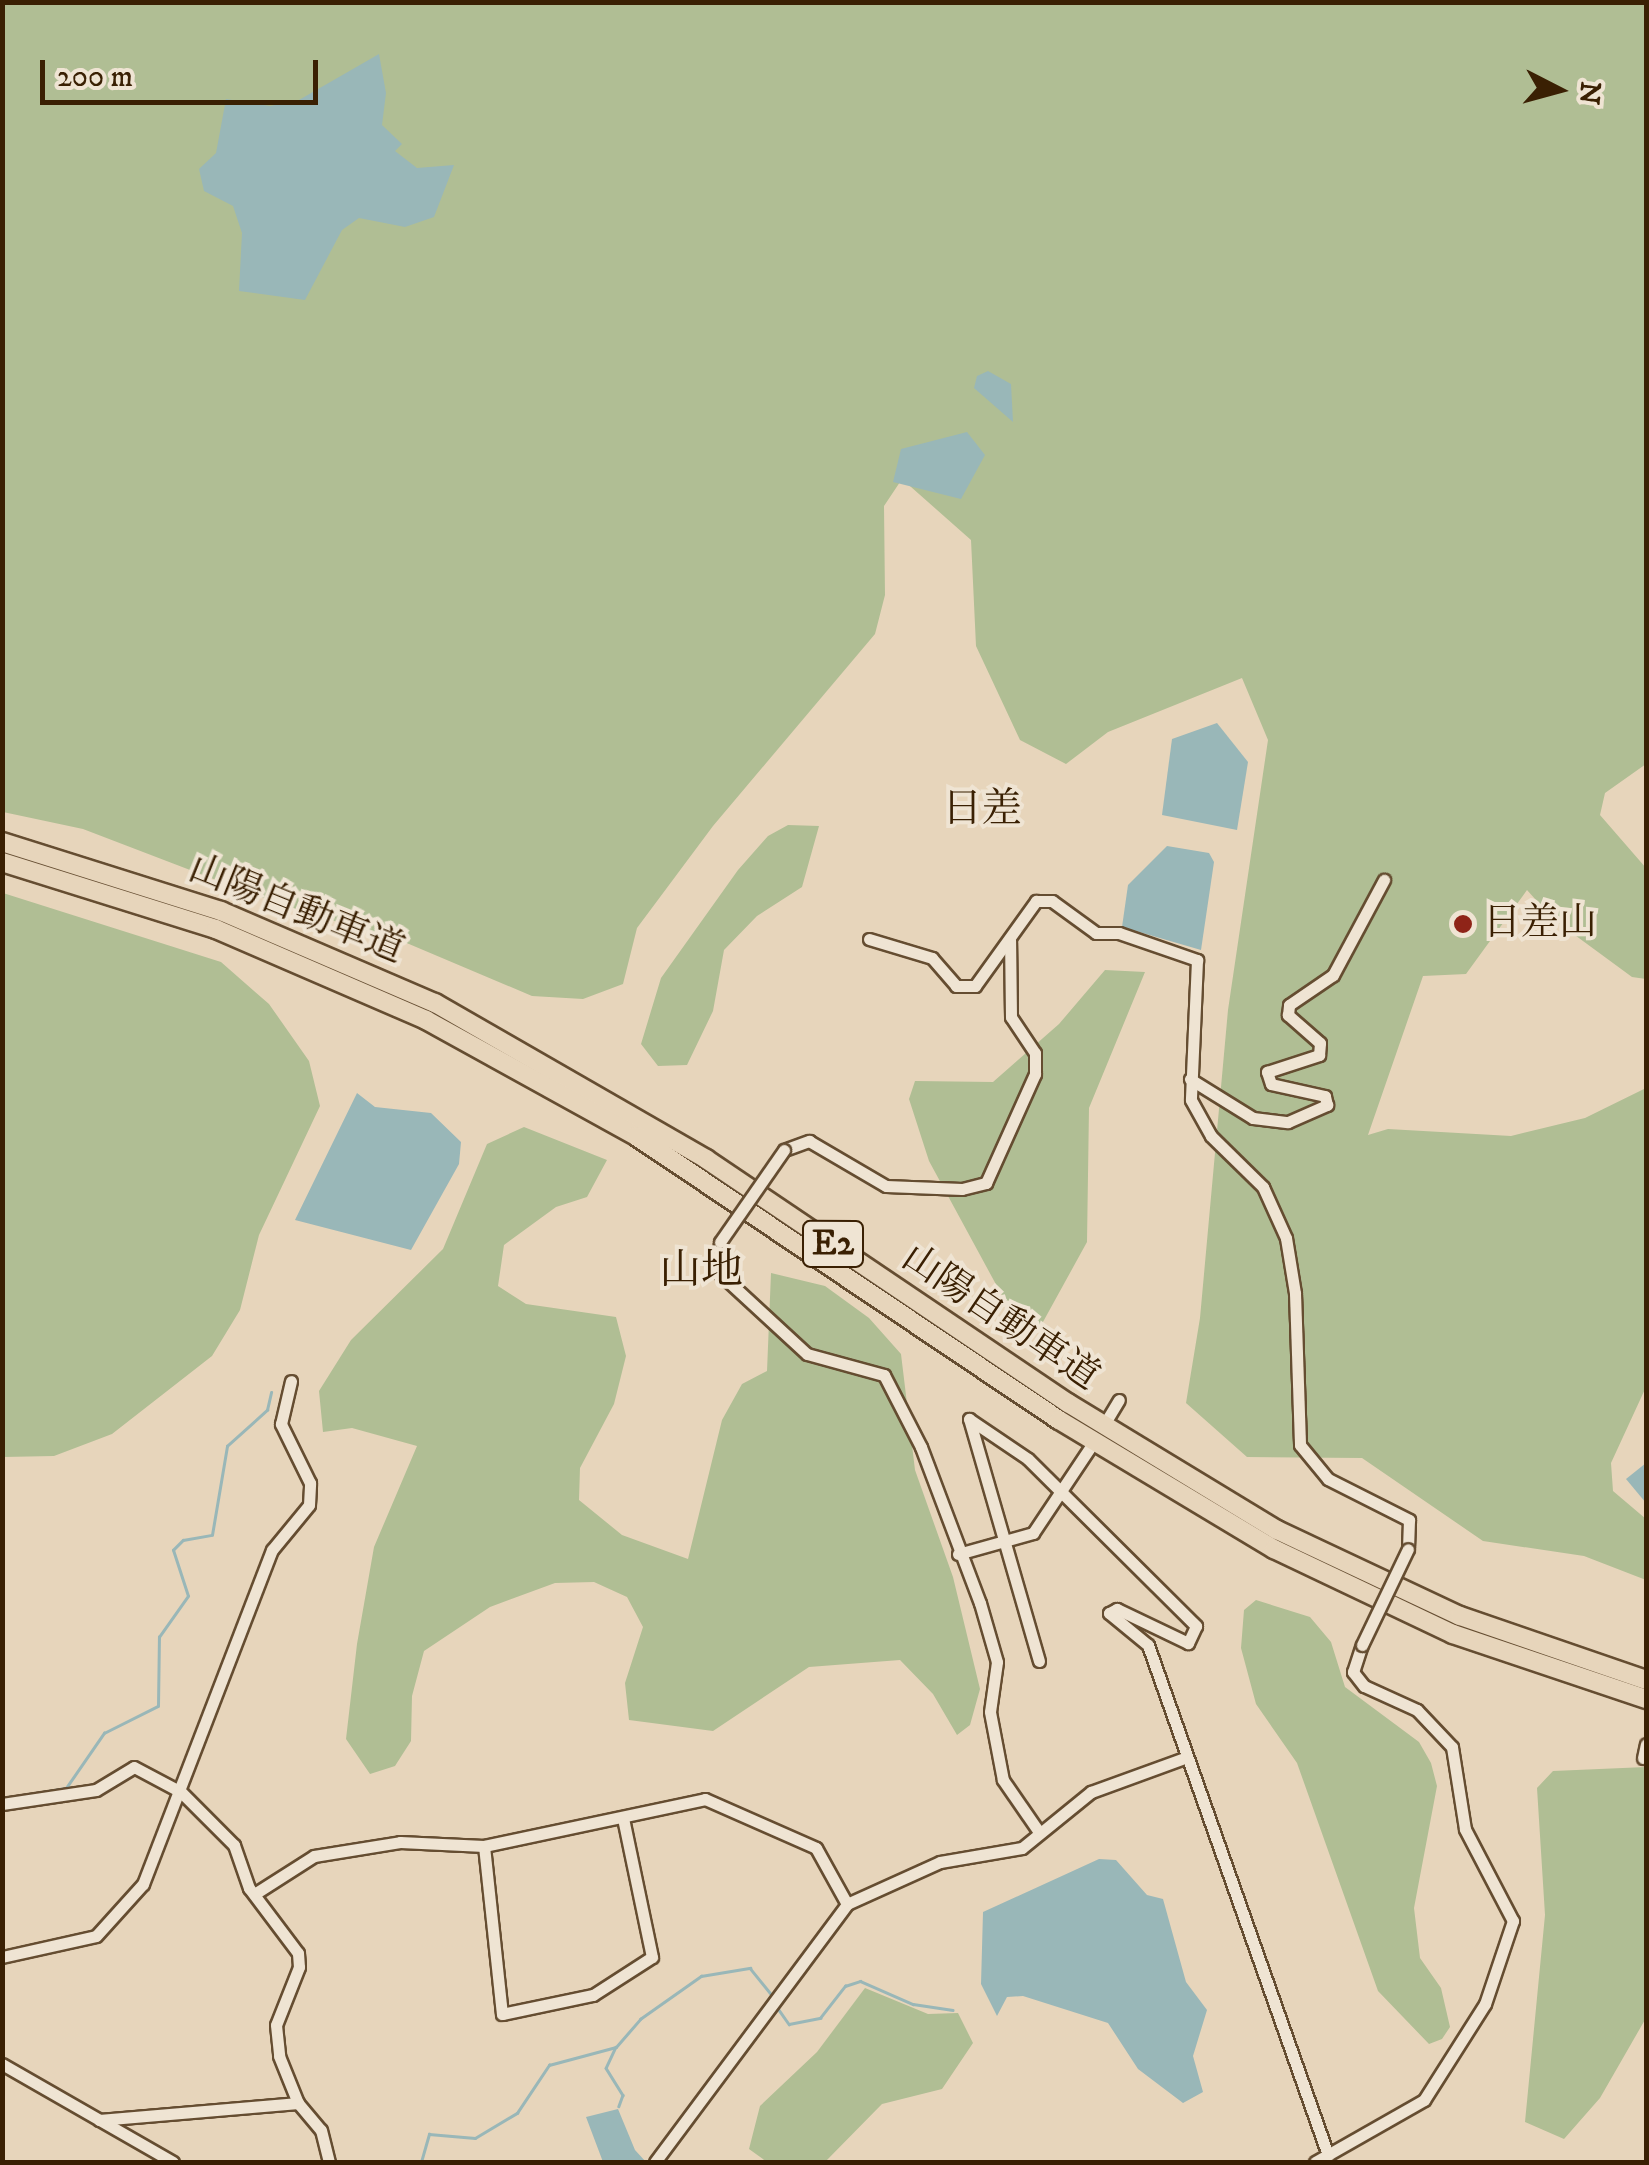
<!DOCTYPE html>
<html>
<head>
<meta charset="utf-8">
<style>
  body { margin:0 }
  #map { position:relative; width:1649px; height:2165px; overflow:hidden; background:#e7d5bb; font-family:"IM FELL DW Pica","Noto Serif JP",serif }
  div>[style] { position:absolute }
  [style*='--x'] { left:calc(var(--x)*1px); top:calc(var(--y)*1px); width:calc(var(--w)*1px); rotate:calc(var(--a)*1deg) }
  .green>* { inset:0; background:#b0be94 }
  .water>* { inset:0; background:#99b7b8 }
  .stream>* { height:2.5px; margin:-1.25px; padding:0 1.25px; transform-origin:1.25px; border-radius:1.25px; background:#99b7b8 }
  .roads { filter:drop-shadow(2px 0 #654d31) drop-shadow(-2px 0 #654d31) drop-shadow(0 2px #654d31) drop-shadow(0 -2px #654d31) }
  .minor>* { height:11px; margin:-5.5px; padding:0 5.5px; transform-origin:5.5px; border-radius:5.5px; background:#efe4d3 }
  .highway>* { height:18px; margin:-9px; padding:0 9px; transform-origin:9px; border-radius:9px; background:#e7d5bb }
  .bridges { filter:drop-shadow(2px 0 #654d31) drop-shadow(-2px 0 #654d31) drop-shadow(0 2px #654d31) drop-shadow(0 -2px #654d31) }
  .minor-bridge>* { height:11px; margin:-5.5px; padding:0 5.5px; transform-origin:5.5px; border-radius:5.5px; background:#efe4d3 }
  .dots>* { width:28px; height:28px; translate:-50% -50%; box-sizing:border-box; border:5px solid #efe4d3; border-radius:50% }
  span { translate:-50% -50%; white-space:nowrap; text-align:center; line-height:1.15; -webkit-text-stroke:8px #efe4d3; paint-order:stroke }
  .shield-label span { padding:2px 8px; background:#efe4d3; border:2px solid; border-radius:8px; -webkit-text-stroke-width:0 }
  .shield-label { font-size:35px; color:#3a2003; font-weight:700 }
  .street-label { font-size:38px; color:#3a2003 }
  .poi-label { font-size:38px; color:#3a2003 }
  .left { translate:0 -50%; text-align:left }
  .neighbourhood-label { font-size:40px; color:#3a2003 }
  .quarter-label { font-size:42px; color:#3a2003 }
  .frame { position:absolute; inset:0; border:5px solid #3a2003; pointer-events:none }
  .north { position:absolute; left:1509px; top:40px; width:100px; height:100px; -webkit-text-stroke:8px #efe4d3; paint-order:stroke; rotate:96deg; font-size:28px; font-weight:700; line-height:40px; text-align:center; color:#3a2003 }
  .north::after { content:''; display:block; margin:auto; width:35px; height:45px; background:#3a2003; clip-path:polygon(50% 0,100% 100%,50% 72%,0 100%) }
  .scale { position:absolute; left:40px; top:60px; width:278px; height:45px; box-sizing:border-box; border:5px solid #3a2003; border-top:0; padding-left:12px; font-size:30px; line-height:35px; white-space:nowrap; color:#3a2003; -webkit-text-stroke:8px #efe4d3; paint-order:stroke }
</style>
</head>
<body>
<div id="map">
  <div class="green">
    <div style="clip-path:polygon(2px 3px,1646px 3px,1646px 764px,1605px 793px,1600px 815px,1646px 868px,1646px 979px,1632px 977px,1553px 919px,1527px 890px,1466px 974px,1423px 976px,1368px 1135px,1388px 1129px,1511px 1136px,1585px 1118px,1646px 1088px,1646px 1387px,1611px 1463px,1613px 1491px,1646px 1519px,1646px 1580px,1584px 1556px,1483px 1541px,1362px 1458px,1247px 1457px,1186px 1403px,1200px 1318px,1228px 1010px,1268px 740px,1242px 678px,1108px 732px,1066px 764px,1020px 740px,976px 646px,971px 540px,902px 479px,884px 506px,885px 595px,875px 634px,713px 826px,637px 928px,623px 984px,583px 999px,532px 996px,409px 944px,279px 904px,83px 829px,3px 812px)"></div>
    <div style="clip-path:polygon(788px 825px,819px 826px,802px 887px,757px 916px,724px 950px,713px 1011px,687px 1065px,658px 1066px,641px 1044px,661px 978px,738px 870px,768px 836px)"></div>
    <div style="clip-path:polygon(3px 893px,221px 962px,269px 1004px,309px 1061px,320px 1106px,259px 1235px,240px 1310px,212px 1356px,112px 1434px,54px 1456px,3px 1457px)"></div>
    <div style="clip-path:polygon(1105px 970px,1145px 972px,1089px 1108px,1087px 1242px,1038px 1331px,1005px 1301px,929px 1161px,909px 1099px,915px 1081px,993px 1082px,1059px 1024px)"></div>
    <div style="clip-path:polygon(524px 1127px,607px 1160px,587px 1197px,556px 1207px,504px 1245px,498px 1286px,526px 1304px,616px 1317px,626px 1356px,614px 1404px,580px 1468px,579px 1500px,622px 1535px,688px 1559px,722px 1420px,742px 1384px,767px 1371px,771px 1273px,825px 1286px,869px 1318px,901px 1354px,915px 1470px,953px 1577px,980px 1689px,970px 1725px,957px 1735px,933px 1694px,900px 1660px,809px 1667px,713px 1731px,629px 1720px,625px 1683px,643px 1627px,627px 1597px,594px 1582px,555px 1583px,490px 1607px,424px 1651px,412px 1696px,411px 1741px,395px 1766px,370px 1774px,346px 1739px,357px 1644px,374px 1547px,417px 1446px,352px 1428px,323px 1432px,319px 1391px,351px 1340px,443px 1249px,487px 1144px)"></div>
    <div style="clip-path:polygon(1256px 1600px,1310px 1617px,1331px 1642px,1345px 1687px,1419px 1742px,1431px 1763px,1437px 1786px,1414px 1908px,1420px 1958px,1441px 1988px,1450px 2027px,1442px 2039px,1429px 2044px,1378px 1991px,1297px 1763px,1256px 1704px,1241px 1648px,1244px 1610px)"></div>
    <div style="clip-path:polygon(1646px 1767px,1646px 2018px,1600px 2098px,1564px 2139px,1525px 2122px,1545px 1915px,1537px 1788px,1553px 1771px)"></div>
    <div style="clip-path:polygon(865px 1988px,928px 2014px,958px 2013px,973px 2043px,942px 2089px,882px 2104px,825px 2162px,767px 2162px,749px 2149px,760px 2106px,817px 2052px)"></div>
  </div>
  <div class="water">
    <div style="clip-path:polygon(379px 54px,386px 93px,382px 125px,402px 144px,395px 151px,417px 168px,454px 165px,434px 217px,405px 227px,359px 218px,342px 230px,305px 300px,239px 291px,242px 233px,233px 206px,204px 191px,199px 169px,216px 153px,226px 99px,270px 106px,299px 100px)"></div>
    <div style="clip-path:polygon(988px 371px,1011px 384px,1013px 422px,974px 388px,977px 376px)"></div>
    <div style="clip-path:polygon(967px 432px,985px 455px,961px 499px,893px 482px,901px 449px)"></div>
    <div style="clip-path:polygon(1217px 723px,1248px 762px,1237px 830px,1162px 815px,1172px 739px)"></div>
    <div style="clip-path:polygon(1167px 846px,1209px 853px,1214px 862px,1201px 950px,1122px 927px,1128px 885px)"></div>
    <div style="clip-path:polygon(357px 1093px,375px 1107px,431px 1113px,461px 1142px,459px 1164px,411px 1250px,295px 1220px)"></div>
    <div style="clip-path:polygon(1646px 1463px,1646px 1503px,1626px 1479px)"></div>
    <div style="clip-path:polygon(1099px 1859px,1116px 1860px,1147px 1895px,1163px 1899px,1186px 1982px,1207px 2010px,1193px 2056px,1203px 2092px,1183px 2103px,1138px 2069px,1108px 2023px,1023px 1996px,1007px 1997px,997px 2016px,981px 1984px,983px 1912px)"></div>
    <div style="clip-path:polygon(618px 2109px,635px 2150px,646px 2162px,603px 2162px,586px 2117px)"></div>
  </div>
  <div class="stream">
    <div style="--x:25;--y:1795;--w:42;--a:-9.7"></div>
    <div style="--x:66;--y:1788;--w:67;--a:-55.4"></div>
    <div style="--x:104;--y:1733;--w:60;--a:-26.6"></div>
    <div style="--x:158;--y:1706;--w:69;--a:-89.2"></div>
    <div style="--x:159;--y:1637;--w:50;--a:-54.7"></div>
    <div style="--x:188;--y:1596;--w:48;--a:-108.1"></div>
    <div style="--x:173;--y:1550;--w:14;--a:-45"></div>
    <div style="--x:183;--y:1540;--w:29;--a:-10"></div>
    <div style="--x:212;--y:1535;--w:90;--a:-80.4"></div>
    <div style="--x:227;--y:1446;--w:54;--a:-42"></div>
    <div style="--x:267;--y:1410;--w:18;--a:-77"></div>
    <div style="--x:777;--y:2007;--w:21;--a:55"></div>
    <div style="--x:789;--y:2024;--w:32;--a:-11"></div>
    <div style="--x:820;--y:2018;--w:41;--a:-52"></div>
    <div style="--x:845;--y:1986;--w:16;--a:-18"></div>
    <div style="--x:860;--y:1981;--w:58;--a:23.5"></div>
    <div style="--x:913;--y:2004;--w:40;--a:8.5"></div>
    <div style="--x:616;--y:2047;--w:23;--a:115"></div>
    <div style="--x:606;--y:2068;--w:32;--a:58"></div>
    <div style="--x:623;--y:2095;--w:12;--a:110"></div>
    <div style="--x:421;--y:2162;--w:29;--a:-74"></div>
    <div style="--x:429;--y:2134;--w:46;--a:5"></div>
    <div style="--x:475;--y:2138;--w:49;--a:-30.8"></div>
    <div style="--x:517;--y:2113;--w:58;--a:-56.3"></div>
    <div style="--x:549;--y:2065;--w:69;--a:-15"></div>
    <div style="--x:616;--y:2047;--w:37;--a:-49"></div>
    <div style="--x:640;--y:2019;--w:75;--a:-35.2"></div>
    <div style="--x:701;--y:1976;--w:50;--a:-9.3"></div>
    <div style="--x:750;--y:1968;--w:36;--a:51"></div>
  </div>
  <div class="roads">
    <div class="minor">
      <div style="--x:869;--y:939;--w:66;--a:16.8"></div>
      <div style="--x:932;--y:958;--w:37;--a:49"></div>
      <div style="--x:956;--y:986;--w:19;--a:0"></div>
      <div style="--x:975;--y:986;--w:105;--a:-54.3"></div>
      <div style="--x:1036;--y:901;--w:16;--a:0"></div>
      <div style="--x:1052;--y:901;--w:54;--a:36"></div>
      <div style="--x:1096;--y:933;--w:23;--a:0"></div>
      <div style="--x:1119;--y:933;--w:83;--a:19.1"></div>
      <div style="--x:1197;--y:960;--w:140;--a:92.5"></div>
      <div style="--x:1191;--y:1100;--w:41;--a:60.9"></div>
      <div style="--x:1211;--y:1136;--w:73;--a:44.4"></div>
      <div style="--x:1263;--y:1187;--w:56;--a:65.7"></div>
      <div style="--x:1286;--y:1238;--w:56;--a:80.7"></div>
      <div style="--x:1295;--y:1293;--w:152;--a:88.1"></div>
      <div style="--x:1300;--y:1445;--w:44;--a:50.5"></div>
      <div style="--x:1328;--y:1479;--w:91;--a:26.8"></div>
      <div style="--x:1409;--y:1520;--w:29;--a:92"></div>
      <div style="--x:1190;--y:1079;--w:74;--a:31.8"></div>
      <div style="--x:1253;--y:1118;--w:35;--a:7"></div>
      <div style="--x:1288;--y:1122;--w:43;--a:-23.6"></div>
      <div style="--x:1327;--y:1105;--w:9;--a:-103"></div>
      <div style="--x:1325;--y:1096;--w:55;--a:-167.5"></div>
      <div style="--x:1271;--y:1084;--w:13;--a:-108"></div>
      <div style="--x:1267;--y:1072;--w:55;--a:-18.1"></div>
      <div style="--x:1319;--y:1055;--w:12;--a:-85"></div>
      <div style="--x:1320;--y:1043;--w:43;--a:-138.8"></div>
      <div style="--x:1288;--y:1015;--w:10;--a:-84"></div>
      <div style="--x:1289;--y:1005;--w:53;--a:-34.3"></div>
      <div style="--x:1333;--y:975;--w:108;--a:-61.8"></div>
      <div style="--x:784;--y:1150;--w:27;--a:-20"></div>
      <div style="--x:809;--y:1141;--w:89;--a:30.3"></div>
      <div style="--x:886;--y:1186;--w:76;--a:2.3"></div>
      <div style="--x:962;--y:1189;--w:25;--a:-14"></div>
      <div style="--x:986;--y:1183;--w:120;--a:-65.8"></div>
      <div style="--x:1035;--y:1074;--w:21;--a:-90"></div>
      <div style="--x:1035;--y:1053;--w:43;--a:-123.7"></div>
      <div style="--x:1011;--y:1017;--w:77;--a:-90.7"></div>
      <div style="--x:720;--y:1242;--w:30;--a:94"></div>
      <div style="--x:718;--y:1272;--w:121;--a:42.7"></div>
      <div style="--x:807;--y:1354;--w:80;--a:15.3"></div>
      <div style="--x:884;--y:1375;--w:81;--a:62.8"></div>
      <div style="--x:921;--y:1447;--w:167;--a:69.3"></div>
      <div style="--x:980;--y:1603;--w:61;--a:73.9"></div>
      <div style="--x:997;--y:1662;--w:50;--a:98"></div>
      <div style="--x:990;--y:1712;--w:69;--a:79.2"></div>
      <div style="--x:1003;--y:1780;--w:63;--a:55.3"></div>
      <div style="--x:1108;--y:1418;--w:21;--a:-59"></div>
      <div style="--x:958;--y:1554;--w:78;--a:-15.6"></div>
      <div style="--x:1033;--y:1533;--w:101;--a:-56.3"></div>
      <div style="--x:1039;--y:1661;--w:252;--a:-106.1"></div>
      <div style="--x:969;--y:1419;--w:71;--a:34.1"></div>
      <div style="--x:1028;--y:1459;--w:237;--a:44.8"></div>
      <div style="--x:1196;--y:1626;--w:19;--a:115"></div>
      <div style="--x:1188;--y:1643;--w:79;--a:-154.4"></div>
      <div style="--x:1117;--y:1609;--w:9;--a:153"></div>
      <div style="--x:1109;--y:1613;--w:50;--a:39.4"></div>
      <div style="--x:1148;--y:1645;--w:541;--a:70.56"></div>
      <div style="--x:1643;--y:1758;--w:14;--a:-78"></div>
      <div style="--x:2;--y:1804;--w:95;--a:-8.5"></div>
      <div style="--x:96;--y:1790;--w:44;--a:-31.2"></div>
      <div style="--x:134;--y:1767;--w:53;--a:28"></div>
      <div style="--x:181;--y:1792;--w:75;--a:45"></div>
      <div style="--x:234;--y:1845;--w:46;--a:70.8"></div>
      <div style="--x:249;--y:1888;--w:81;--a:53"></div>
      <div style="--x:298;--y:1953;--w:14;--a:86"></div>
      <div style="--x:299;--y:1967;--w:62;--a:111.6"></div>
      <div style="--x:276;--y:2025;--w:31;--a:84"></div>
      <div style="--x:279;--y:2056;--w:51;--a:68"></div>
      <div style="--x:298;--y:2103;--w:35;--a:50"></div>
      <div style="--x:321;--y:2130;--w:33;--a:76"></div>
      <div style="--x:484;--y:1846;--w:169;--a:83.9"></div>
      <div style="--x:502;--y:2014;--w:93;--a:-11.8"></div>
      <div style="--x:593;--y:1995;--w:70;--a:-32.8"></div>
      <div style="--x:652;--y:1957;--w:142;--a:-101.8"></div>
      <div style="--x:256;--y:1893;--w:69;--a:-32.5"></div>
      <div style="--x:314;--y:1856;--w:87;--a:-9.2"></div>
      <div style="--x:400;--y:1842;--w:84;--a:2.7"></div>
      <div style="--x:484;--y:1846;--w:226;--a:-12"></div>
      <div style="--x:705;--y:1799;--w:121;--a:23.8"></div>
      <div style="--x:816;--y:1848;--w:64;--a:61"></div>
      <div style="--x:2;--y:1957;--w:96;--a:-12.6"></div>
      <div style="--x:96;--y:1936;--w:70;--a:-47.9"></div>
      <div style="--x:143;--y:1884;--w:358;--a:-68.9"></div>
      <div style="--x:272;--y:1550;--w:58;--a:-50.6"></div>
      <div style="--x:309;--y:1505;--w:22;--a:-87"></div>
      <div style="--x:310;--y:1483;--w:66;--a:-116.2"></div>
      <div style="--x:281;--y:1424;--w:44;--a:-76.9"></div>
      <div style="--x:2;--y:2064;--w:197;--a:29.8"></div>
      <div style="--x:99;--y:2120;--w:200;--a:-4.9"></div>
      <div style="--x:655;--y:2162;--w:322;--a:-53.3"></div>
      <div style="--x:847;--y:1904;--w:102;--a:-24.3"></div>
      <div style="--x:940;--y:1862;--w:83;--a:-9.7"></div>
      <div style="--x:1022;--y:1848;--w:89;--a:-39.1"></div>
      <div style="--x:1091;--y:1792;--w:102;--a:-20"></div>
      <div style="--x:1315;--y:2162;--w:125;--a:-29.6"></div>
      <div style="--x:1424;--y:2100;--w:114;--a:-57.6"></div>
      <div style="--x:1485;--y:2004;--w:88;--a:-71.4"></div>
      <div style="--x:1513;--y:1921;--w:104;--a:-117.6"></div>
      <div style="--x:1465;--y:1829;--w:83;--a:-99"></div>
      <div style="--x:1452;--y:1747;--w:51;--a:-133.4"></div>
      <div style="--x:1417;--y:1710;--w:58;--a:-155.6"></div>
      <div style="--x:1364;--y:1686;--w:18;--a:-128"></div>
      <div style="--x:1353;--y:1672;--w:28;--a:-72"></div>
    </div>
    <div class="highway">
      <div style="--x:2;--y:842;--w:230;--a:17.5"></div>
      <div style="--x:221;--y:911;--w:233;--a:23.3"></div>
      <div style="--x:435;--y:1003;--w:313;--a:29.9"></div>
      <div style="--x:706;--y:1159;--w:437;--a:34"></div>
      <div style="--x:1068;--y:1403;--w:245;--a:31.3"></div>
      <div style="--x:1277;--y:1530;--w:202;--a:25.2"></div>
      <div style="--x:1460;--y:1616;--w:197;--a:19"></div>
      <div style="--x:2;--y:862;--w:224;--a:17.4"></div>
      <div style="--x:216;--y:929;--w:229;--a:23.4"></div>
      <div style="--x:426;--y:1020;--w:240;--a:28.9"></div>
      <div style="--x:636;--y:1136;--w:509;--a:33.88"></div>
      <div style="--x:1059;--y:1420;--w:251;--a:31"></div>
      <div style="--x:1274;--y:1549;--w:198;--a:25.4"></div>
      <div style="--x:1453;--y:1634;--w:204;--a:18.6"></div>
    </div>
  </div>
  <div class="bridges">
    <div class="minor-bridge">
      <div style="--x:720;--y:1242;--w:112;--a:-55.2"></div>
      <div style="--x:1362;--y:1645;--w:106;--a:-64.4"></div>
    </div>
  </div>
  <div class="dots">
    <div style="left:1463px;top:924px;background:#8f2418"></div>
  </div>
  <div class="shield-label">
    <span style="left:833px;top:1244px">E2</span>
  </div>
  <div class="street-label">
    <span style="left:296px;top:910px;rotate:22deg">山陽自動車道</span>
    <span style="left:1000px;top:1318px;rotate:34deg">山陽自動車道</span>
  </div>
  <div class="poi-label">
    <span class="left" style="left:1483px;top:924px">日差山</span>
  </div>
  <div class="neighbourhood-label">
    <span style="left:982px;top:810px">日差</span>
  </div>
  <div class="quarter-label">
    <span style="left:701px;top:1271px">山地</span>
  </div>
  <div class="frame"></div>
  <div class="north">N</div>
  <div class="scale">200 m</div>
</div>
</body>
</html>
